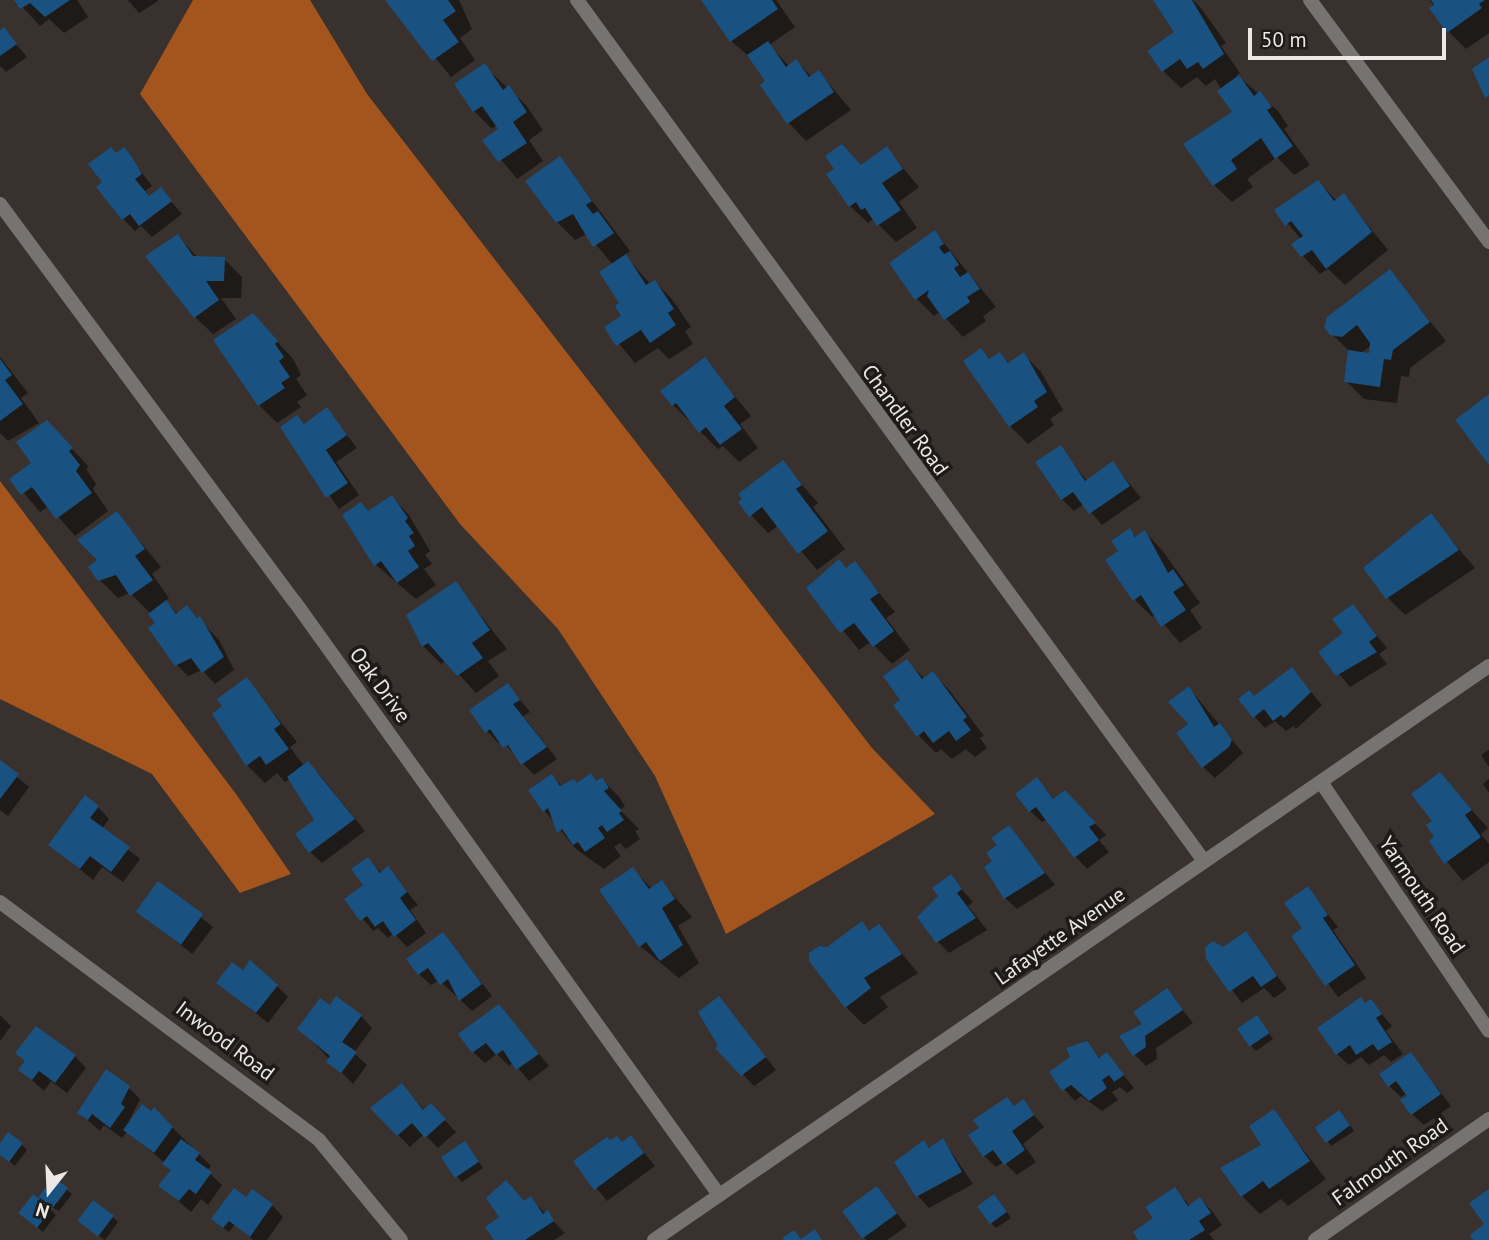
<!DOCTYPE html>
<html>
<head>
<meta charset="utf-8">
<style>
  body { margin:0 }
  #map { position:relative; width:1489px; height:1240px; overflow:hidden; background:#38312e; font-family:"PT Sans",sans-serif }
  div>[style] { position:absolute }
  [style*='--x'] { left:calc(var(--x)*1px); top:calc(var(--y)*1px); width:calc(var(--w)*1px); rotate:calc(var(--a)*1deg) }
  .forest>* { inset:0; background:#a3551d }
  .shadow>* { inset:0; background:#0007; transform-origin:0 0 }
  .building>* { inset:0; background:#195181; transform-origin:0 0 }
  .minor>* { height:14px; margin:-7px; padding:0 7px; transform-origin:7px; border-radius:7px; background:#767371 }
  .tertiary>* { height:14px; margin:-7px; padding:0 7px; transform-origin:7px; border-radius:7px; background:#767371 }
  span { translate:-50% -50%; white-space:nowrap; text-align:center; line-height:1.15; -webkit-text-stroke:7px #1d1a18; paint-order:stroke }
  .street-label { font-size:21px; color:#ede8e6 }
  .north { position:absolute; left:14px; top:1156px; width:70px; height:70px; -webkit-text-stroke:5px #1d1a18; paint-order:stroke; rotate:198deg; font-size:19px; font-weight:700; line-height:28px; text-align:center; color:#ede8e6 }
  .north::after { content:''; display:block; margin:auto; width:24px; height:32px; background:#ede8e6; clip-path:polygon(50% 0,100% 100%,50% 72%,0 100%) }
  .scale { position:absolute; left:1248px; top:28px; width:198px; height:32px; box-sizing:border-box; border:4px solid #ede8e6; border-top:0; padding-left:9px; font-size:21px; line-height:24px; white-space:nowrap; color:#ede8e6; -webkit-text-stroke:5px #1d1a18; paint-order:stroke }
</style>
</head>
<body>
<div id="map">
  <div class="forest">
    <div style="clip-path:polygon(193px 0,310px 0,367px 94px,872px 748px,935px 814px,726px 934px,655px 776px,558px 629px,460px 524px,140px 94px)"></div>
    <div style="clip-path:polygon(0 481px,236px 794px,291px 874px,240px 893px,152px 774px,0 699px)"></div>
  </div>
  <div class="shadow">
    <div style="clip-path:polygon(16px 0,77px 0,88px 17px,64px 33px,49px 19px,40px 26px)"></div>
    <div style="clip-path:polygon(128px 0,157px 0,158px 1px,139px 13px)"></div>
    <div style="clip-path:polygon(388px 0,459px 0,472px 29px,460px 38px,475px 60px,451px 77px)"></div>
    <div style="clip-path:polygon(707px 0,776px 0,795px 27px,769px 45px,789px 66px,796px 61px,812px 77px,819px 72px,851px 110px,806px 141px,789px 123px,762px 85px,767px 81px,751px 58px,731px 41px)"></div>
    <div style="clip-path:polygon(1155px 0,1193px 0,1200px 7px,1226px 43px,1221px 46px,1240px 73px,1237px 75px,1278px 111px,1288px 126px,1284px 129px,1310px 165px,1294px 175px,1277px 157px,1247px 179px,1253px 187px,1232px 202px,1214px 185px,1235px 112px,1215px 79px,1206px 86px,1197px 77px,1181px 88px,1163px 71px,1177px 32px)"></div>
    <div style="clip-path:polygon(1430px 0,1489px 0,1489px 33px,1466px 49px,1449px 32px)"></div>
    <div style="clip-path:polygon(4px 30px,27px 57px,6px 72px,0 66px,0 33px)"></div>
    <div style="clip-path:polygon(484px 66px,526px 105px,543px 130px,529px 140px,543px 161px,517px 179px,485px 140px,500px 130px,497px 125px,492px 129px,474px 111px,456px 85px)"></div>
    <div style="clip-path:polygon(124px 149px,152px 186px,145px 191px,150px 197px,161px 190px,182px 214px,152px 237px,141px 226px,135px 231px,123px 219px,105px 182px)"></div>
    <div style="clip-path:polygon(887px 149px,919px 187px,899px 202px,917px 228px,896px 242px,873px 219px,868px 223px,850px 206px,855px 159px,862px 166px)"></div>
    <div style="clip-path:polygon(560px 158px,630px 251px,625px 255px,651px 285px,655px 282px,672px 299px,691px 327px,685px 331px,693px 344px,669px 359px,658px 348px,635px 363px,606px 328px,624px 316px,613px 265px,587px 234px,575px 240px,557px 222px)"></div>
    <div style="clip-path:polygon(1318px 182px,1337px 201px,1344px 196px,1388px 250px,1345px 285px,1328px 269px,1320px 274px,1303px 256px,1294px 244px,1301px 239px,1276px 210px)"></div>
    <div style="clip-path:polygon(935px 232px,996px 307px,983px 316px,986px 321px,963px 337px,940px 312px,934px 316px,916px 298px)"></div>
    <div style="clip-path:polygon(178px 236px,198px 258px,224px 259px,242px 277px,241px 298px,221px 298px,236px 319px,213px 334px,195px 317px)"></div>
    <div style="clip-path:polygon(evenodd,1390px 272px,1446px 341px,1410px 368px,1409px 377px,1401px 376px,1397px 403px,1364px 399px,1346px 381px,1350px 352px,1332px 334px,1390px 272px,1372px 345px,1370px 355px,1361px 353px,1372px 345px)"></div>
    <div style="clip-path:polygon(253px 315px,294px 360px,301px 375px,296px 379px,307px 395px,297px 402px,301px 407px,277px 423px,259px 405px,216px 340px)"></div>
    <div style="clip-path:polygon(981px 350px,991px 360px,1000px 354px,1010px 364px,1023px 354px,1041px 372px,1063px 410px,1050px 419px,1054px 425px,1028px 444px,1010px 426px)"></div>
    <div style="clip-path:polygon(0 357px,28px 393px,21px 398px,39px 423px,8px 441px,0 433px)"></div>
    <div style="clip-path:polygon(705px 360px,751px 416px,740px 424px,758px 448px,739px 462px,723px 446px,718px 449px,673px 405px)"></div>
    <div style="clip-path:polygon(327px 410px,357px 448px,336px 462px,359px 495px,339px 509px,282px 427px,297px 417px,305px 425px)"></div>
    <div style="clip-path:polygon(64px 440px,89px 467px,86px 469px,96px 484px,93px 489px,108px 511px,75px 536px,49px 506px,40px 512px,12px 479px)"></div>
    <div style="clip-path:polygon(1060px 447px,1087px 481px,1113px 463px,1141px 498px,1102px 525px,1084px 504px,1074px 511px,1062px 499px)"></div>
    <div style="clip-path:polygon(783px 463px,818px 503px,813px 507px,845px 549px,817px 570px,779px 525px,768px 533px,751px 515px)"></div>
    <div style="clip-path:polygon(392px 497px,409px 515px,430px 551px,425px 555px,432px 564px,424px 569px,436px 585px,416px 599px,375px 564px,369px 513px)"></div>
    <div style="clip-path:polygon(117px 514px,161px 567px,152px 574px,169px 598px,165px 601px,178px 614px,187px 607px,219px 640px,234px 670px,215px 684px,202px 670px,188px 676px,176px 664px,150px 613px,130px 593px,118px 598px,100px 580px,100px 561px)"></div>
    <div style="clip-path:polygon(1431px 516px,1475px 568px,1405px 615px,1387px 597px)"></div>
    <div style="clip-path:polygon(1129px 530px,1137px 538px,1145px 532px,1162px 550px,1200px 603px,1190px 610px,1202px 628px,1180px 643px,1156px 615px,1152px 617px,1135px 600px,1120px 551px)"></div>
    <div style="clip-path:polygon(855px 564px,895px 612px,886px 618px,910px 650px,892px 664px,871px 642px,859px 650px,809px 589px)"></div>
    <div style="clip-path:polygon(455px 583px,507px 649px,488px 661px,499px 676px,476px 693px,446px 660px,441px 664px,423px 646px,408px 615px)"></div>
    <div style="clip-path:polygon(1353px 606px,1387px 648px,1379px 654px,1387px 664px,1350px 687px,1321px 652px,1345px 634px)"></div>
    <div style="clip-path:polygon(906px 661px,925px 679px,933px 673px,950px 691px,984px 736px,980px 738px,987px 748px,975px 757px,966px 749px,952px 759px,941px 749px,936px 753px,918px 735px,903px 700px)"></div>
    <div style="clip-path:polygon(1292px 669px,1322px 705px,1296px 729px,1293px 726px,1286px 731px,1275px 721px,1265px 728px,1254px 716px,1254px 697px)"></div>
    <div style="clip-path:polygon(246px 679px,297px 742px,290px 747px,304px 766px,308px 764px,320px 775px,365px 831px,322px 863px,310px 852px,317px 821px,290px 779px,285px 782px,277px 773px,265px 783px,247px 765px)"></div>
    <div style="clip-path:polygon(508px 685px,530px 712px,523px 716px,557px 759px,534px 775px,502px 741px,498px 743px,487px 731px)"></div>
    <div style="clip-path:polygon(1189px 688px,1243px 753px,1215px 778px,1203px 767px,1191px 724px)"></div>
    <div style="clip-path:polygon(1489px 750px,1489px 767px,1481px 755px)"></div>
    <div style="clip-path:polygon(0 763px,29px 787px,8px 816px,0 810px)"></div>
    <div style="clip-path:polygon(590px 775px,597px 782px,602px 779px,619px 797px,625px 806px,620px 810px,639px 829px,635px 831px,640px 839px,626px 849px,620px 843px,614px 847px,621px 856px,604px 869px,576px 849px,544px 810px,552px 776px,563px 787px,578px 784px)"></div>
    <div style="clip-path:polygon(1440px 775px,1488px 828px,1481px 834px,1489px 844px,1489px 862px,1463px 881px,1431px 842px,1437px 837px)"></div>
    <div style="clip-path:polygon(1489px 779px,1489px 793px,1483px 784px)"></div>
    <div style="clip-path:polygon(1037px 780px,1055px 800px,1077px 804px,1106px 835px,1099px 840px,1109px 852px,1087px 869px,1076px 857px,1047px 819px,1042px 822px,1030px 811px)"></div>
    <div style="clip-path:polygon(98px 807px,109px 819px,102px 829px,140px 859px,123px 882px,102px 867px,93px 880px,50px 845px)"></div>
    <div style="clip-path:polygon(1009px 828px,1055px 885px,1017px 909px,1005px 898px,995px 861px)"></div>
    <div style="clip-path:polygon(368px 859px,382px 873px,388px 869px,418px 905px,410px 910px,426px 933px,407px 947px,394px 933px,388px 938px,378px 928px,373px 931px,347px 899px,365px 886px)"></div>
    <div style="clip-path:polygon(633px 869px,652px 889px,662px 882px,692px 917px,678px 926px,699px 963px,679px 978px,640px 946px)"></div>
    <div style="clip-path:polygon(950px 876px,973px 902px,968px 906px,987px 930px,949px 953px,937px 941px,940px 896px)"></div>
    <div style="left:158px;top:884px;width:70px;height:34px;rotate:38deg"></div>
    <div style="clip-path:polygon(1308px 889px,1338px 927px,1333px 930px,1366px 978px,1338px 997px,1293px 936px,1305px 928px)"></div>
    <div style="clip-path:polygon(861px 923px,871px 933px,879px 926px,918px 973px,880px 997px,888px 1007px,864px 1025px,846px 1007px,828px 949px)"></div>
    <div style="clip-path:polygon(443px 934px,492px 996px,472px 1011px,439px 980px,431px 985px,419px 974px)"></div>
    <div style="clip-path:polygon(1246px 934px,1287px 989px,1274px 998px,1264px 988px,1242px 1003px,1208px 958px)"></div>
    <div style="clip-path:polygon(243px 972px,277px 986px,288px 997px,268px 1023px,218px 983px)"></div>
    <div style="clip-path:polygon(1167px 990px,1193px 1023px,1156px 1048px,1157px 1059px,1146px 1066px,1134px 1054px,1144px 1025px)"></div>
    <div style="clip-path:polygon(719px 998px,776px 1070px,754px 1086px,718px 1048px)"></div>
    <div style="clip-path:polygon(1371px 1001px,1392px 1026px,1386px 1031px,1403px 1054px,1391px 1062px,1384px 1055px,1369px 1065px,1361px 1057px,1349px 1065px,1337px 1054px)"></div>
    <div style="clip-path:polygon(499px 1006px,549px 1066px,529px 1081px,513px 1062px,509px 1066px,497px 1054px,485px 1063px,473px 1052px)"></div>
    <div style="clip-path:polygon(330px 1007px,361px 1016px,372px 1028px,354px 1053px,367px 1065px,353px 1084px,311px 1040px)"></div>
    <div style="clip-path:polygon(0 1015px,11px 1026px,0 1041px)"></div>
    <div style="clip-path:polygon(1257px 1017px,1273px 1039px,1256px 1051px,1251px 1046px)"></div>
    <div style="clip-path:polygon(1086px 1043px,1101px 1059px,1107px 1054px,1134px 1088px,1127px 1093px,1120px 1087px,1112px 1092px,1118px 1100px,1102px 1111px,1081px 1096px,1075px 1101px,1064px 1089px,1072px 1058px)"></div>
    <div style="clip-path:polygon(1411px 1054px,1451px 1106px,1424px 1125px,1412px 1114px,1407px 1093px,1401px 1097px,1389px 1086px)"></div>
    <div style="clip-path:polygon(75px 1056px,86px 1068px,67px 1093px,51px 1081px,44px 1091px,21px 1070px,26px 1062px)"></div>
    <div style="clip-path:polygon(402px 1085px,425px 1111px,431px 1106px,456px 1132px,438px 1148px,424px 1134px,410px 1147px,373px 1108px)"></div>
    <div style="clip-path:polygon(129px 1088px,140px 1099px,129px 1121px,154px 1109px,211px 1166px,207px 1171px,222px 1185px,208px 1205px,201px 1199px,191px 1212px,161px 1186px,172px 1171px,165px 1163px,127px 1132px,122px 1138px,104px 1125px,100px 1131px,80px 1113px)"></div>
    <div style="clip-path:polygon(1023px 1102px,1044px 1127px,1023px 1144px,1036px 1162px,1017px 1175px,1004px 1162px,996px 1167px,984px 1156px)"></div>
    <div style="clip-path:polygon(1273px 1111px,1326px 1179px,1288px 1206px,1281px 1199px,1260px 1214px,1242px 1196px)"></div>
    <div style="clip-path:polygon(1344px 1117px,1354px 1131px,1331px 1146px,1317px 1127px)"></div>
    <div style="clip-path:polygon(631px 1137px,655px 1166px,607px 1201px,575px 1161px,610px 1142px,623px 1144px)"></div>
    <div style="clip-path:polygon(943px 1140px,973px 1184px,929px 1208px,918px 1196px,924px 1143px,930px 1149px)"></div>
    <div style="clip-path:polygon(22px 1145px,27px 1150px,15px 1166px,0 1154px,0 1146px)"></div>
    <div style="clip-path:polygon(470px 1149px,483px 1168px,462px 1182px,457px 1176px)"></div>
    <div style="clip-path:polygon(54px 1179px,72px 1194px,59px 1211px,43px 1202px,56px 1215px,43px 1232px,26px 1218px)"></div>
    <div style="clip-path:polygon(877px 1189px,907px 1226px,887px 1240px,866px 1240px,845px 1211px)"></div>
    <div style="clip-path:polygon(1175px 1189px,1190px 1206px,1200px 1199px,1212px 1211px,1222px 1225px,1209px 1234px,1214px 1240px,1140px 1240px)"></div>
    <div style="clip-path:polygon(530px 1198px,565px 1233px,554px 1240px,496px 1240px)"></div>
    <div style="clip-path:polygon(246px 1200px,272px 1205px,283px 1217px,267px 1240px,253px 1240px,235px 1224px,229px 1232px,218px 1224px)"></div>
    <div style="clip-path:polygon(999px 1201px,1011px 1218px,996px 1228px,991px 1223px)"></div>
    <div style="clip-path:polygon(113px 1217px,118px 1222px,105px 1240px,85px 1226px)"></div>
  </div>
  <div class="building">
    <div style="clip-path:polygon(14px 0,70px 0,45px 17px,30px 3px,20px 9px)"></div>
    <div style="clip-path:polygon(385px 0,448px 0,456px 11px,443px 20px,459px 42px,432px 61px)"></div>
    <div style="clip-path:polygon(701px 0,772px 0,778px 9px,730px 42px)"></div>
    <div style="clip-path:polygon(1153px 0,1192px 0,1224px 54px,1203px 69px,1198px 62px,1187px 69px,1180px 59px,1162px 72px,1147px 51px,1174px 32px)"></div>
    <div style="clip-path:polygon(1431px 0,1485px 0,1479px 4px,1482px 8px,1447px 33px,1429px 8px,1434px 5px)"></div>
    <div style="clip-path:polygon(4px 27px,17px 44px,0 56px,0 30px)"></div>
    <div style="clip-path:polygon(768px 41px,786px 67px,796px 59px,809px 77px,819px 70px,834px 92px,787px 124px,760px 85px,765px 81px,747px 55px)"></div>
    <div style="clip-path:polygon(1489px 57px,1489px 95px,1485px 98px,1472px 69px)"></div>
    <div style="clip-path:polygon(485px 63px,503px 90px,509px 85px,527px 112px,513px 122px,527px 143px,498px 162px,482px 140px,498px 129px,482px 106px,473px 112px,454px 84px)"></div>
    <div style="clip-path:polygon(1239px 75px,1254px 96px,1260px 91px,1272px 107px,1267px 110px,1293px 146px,1275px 159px,1261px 138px,1231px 160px,1237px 169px,1213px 186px,1183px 144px,1232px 112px,1217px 91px)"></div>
    <div style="clip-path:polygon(842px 144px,861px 165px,887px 146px,903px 169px,882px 183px,901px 210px,877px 226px,865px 208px,861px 210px,856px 202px,849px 207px,826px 174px,834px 169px,825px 156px)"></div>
    <div style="clip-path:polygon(111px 147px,116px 153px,124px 147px,132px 157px,142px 174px,135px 179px,149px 196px,161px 187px,172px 201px,139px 226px,130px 214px,122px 220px,96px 187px,102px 182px,88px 164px)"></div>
    <div style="clip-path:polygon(560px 156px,592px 201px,586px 205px,593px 214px,598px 211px,614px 233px,593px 247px,573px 214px,556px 223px,525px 181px)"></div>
    <div style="clip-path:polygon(1318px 180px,1334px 201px,1344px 193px,1372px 232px,1326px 269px,1312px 250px,1301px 257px,1291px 244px,1303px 236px,1291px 221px,1285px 226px,1274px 210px)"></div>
    <div style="clip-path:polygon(935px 230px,944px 244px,939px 247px,944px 254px,950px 251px,959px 265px,954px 268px,960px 277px,968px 272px,980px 289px,967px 297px,970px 302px,944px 320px,927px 296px,929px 290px,915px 300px,889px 263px)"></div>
    <div style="clip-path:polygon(178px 234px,193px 256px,225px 257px,224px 281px,206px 281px,219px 300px,194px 318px,145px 256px)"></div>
    <div style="clip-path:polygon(626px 254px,646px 285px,655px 280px,674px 309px,668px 313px,676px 325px,650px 343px,641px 330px,616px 346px,604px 327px,621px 316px,615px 306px,619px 303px,599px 272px)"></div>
    <div style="clip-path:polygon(1390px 269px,1430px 322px,1393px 350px,1391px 360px,1384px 359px,1380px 387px,1344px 382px,1348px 350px,1369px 353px,1370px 343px,1357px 325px,1342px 337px,1330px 335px,1324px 327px,1327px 317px)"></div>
    <div style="clip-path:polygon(253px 313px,278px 341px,275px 344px,284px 357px,279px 361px,290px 377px,281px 383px,285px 388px,258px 406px,213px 340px)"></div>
    <div style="clip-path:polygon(981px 348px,989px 359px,1000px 352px,1008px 363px,1024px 352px,1047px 392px,1034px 401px,1038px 407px,1009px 427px,963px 361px)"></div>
    <div style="clip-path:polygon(705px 357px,735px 397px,724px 406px,742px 429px,720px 445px,706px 427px,699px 433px,676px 403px,672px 406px,660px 391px)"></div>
    <div style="clip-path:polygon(0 359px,12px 375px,5px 380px,23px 404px,0 421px)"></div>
    <div style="clip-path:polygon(1489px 394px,1489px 465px,1455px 420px)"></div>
    <div style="clip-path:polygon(327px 407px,347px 435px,326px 450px,348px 483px,326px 498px,280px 427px,297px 415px,304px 424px)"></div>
    <div style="clip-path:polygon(47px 420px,73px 448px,69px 451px,80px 465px,76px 471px,92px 493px,56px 519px,32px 487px,21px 495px,9px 479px,31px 463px,16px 442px)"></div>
    <div style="clip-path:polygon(1061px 445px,1085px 481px,1113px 461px,1130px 486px,1089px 514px,1073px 492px,1061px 500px,1035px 462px)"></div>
    <div style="clip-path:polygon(783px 460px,802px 485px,796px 489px,828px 531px,798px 554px,762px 507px,749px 517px,738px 502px,742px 499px,738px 494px)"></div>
    <div style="clip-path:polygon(392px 495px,408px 518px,405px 521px,414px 533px,409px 536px,415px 546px,408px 551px,419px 567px,397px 583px,381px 561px,374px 566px,342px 515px,361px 502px,368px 511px)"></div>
    <div style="clip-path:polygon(117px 511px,145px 549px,135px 556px,153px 580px,130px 596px,116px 575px,98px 581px,88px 567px,97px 560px,77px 540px)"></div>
    <div style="clip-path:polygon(1431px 513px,1459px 550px,1386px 599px,1363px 568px)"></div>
    <div style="clip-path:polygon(1130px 528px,1135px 537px,1145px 530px,1168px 573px,1173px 569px,1184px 585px,1173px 592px,1186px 610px,1161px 627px,1141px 595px,1133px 601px,1105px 560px,1118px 551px,1111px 541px)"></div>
    <div style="clip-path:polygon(839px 559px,846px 568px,855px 561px,879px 593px,870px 599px,894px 631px,873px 647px,854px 623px,840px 633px,806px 588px)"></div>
    <div style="clip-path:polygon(456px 581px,490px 630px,472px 643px,483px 658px,457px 676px,428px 643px,422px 647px,406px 615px)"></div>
    <div style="clip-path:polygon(166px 600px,176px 614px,187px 605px,197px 618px,200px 616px,224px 657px,202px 673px,191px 658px,175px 666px,148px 628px,155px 623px,148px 614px)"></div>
    <div style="clip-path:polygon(1353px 604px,1377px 636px,1369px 642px,1377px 652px,1336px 676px,1318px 652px,1343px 633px,1332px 619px)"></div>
    <div style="clip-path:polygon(907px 659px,922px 679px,933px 671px,967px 717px,963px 720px,971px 730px,956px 741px,949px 731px,933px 743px,924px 731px,917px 737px,893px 705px,900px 700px,883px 676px)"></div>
    <div style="clip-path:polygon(1292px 667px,1311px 692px,1284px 718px,1281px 715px,1273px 721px,1264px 709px,1253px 718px,1238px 699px,1249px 690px,1254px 696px)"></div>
    <div style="clip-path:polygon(247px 677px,281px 724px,274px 729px,289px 749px,266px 765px,260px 756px,246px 766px,212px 714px,222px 706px,217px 699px)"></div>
    <div style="clip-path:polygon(508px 683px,520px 700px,513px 704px,547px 747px,521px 765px,508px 745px,503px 748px,490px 729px,485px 733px,469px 710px)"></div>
    <div style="clip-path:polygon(1189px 686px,1214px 727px,1220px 723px,1232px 740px,1229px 747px,1202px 768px,1176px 733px,1188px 724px,1168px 702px)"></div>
    <div style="clip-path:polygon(0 760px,19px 774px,0 799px)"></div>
    <div style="clip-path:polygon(308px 761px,355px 819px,309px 853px,295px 834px,314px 820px,287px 777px)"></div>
    <div style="clip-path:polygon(1440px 772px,1472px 810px,1465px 815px,1481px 837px,1444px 864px,1429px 841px,1434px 837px,1426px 825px,1432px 821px,1411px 794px)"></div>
    <div style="clip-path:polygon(591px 773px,596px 781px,602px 777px,609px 788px,604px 791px,622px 811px,619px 813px,624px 820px,607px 832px,602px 825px,598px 828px,605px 838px,585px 852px,578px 842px,573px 845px,562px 829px,557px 833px,548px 808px,543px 812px,528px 790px,552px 774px,560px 786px,574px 779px,577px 783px)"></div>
    <div style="clip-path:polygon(1037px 777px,1053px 799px,1065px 790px,1096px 823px,1089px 827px,1099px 840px,1074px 858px,1036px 807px,1029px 812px,1015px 794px)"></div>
    <div style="clip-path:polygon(85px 795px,99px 806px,90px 818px,130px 847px,111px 872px,90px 856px,80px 869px,48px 845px)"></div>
    <div style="clip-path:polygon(1009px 825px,1045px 873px,1004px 899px,984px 867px,992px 861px,986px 853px,997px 845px,991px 838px)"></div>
    <div style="clip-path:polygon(368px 857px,380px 873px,388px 866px,407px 892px,400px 898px,416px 920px,394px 937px,383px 921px,375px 927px,367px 916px,360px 921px,344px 899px,363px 885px,351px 869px)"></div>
    <div style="clip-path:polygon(633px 867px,649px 889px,662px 880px,675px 899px,662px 908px,683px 945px,660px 961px,646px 942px,639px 947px,599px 890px)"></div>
    <div style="clip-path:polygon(951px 874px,962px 889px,957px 893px,976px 918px,936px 943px,917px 917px,938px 896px,932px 888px)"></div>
    <div style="left:158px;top:881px;width:56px;height:38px;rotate:36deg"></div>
    <div style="clip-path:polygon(1308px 886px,1328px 915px,1323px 918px,1355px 965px,1325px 986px,1291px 936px,1302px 928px,1284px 903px)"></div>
    <div style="clip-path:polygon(862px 921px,869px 931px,879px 924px,902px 954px,864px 978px,871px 988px,845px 1008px,809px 961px,809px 953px,819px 946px,827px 947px)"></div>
    <div style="clip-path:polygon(1246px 931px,1277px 976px,1261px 987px,1253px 976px,1229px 992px,1206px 959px,1205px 947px,1213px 941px,1223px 947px)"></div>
    <div style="clip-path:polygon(443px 932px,482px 984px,459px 1001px,448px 979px,440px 985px,428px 968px,418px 975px,406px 959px)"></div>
    <div style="clip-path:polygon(250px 960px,278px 985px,256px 1013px,216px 983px,232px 962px,243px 970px)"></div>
    <div style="clip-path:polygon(1167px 988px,1183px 1010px,1145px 1036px,1146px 1047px,1133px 1056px,1119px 1036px,1142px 1024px,1133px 1012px)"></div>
    <div style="clip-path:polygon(336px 996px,362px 1015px,342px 1042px,357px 1052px,341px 1073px,326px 1062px,330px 1056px,297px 1029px,320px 998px,330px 1005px)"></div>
    <div style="clip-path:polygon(719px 996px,766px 1057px,741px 1076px,715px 1048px,718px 1046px,698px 1012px)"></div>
    <div style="clip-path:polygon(1361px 997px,1365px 1003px,1371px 999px,1382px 1014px,1376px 1018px,1392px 1042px,1378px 1051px,1373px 1044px,1356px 1055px,1350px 1045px,1336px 1055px,1317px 1028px)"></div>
    <div style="clip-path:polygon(499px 1004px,539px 1054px,516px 1070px,503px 1050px,496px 1055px,486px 1043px,472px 1053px,458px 1034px)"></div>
    <div style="left:1257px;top:1015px;width:22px;height:24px;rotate:56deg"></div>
    <div style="clip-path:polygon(36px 1026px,76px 1055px,55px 1083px,39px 1071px,32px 1080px,18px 1070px,25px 1061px,15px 1053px)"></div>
    <div style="clip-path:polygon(1087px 1041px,1099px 1058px,1107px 1052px,1124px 1075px,1114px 1082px,1109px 1075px,1102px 1080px,1107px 1088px,1089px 1101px,1071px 1085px,1062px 1091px,1049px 1072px,1070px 1057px,1066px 1048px)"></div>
    <div style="clip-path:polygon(1411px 1052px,1441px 1094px,1411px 1115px,1400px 1100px,1407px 1096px,1396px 1081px,1388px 1087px,1379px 1074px)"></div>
    <div style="clip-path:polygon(106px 1069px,130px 1086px,121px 1104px,125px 1107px,110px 1128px,92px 1114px,88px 1120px,77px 1113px)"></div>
    <div style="clip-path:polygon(402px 1083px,423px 1110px,431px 1103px,446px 1119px,425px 1138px,412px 1123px,397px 1136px,370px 1108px)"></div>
    <div style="clip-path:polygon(1007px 1097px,1014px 1106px,1024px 1099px,1034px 1115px,1012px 1131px,1025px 1150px,1004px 1165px,993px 1150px,983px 1157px,968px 1135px,979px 1128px,973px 1120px)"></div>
    <div style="clip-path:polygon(142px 1104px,151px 1111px,154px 1107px,173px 1127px,154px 1153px,123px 1130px)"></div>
    <div style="clip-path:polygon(1274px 1109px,1310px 1161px,1269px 1189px,1263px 1181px,1241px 1197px,1220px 1168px,1261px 1145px,1249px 1126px)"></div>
    <div style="left:1339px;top:1110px;width:19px;height:30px;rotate:54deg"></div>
    <div style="clip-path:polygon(8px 1132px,23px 1143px,9px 1162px,0 1155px,0 1143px)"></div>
    <div style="clip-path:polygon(631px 1135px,644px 1153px,594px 1190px,573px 1161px,607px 1137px,610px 1140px,617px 1136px,622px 1142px)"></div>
    <div style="clip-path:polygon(943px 1138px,962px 1172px,916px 1197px,894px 1162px,924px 1140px,929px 1148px)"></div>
    <div style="clip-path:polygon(181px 1139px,200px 1153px,195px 1160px,212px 1172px,196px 1194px,189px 1189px,179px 1201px,158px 1186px,171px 1170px,162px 1164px)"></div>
    <div style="left:465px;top:1141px;width:25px;height:29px;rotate:56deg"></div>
    <div style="left:54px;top:1177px;width:18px;height:25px;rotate:38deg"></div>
    <div style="clip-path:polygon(506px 1180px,524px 1201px,531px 1196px,543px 1214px,548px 1210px,554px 1221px,525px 1240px,494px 1240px,485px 1227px,499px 1217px,486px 1198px)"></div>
    <div style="left:877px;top:1186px;width:34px;height:43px;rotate:54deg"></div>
    <div style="clip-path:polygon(1175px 1187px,1188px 1206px,1200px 1197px,1211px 1213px,1199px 1221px,1205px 1230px,1189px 1240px,1138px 1240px,1133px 1232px,1153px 1218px,1145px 1207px)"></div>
    <div style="clip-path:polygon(234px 1188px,246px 1197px,252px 1189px,273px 1204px,250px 1237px,229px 1221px,223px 1228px,211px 1219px)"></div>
    <div style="clip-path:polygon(1489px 1189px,1489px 1240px,1473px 1240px,1470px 1235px,1484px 1224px,1469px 1203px)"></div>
    <div style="left:33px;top:1194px;width:24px;height:24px;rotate:38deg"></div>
    <div style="left:994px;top:1194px;width:22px;height:21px;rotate:54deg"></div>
    <div style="left:93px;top:1200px;width:26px;height:26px;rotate:37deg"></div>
    <div style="clip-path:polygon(815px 1229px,822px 1240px,784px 1240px,782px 1238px,794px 1230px,801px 1239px)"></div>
  </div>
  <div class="minor">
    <div style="--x:577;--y:0;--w:1065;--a:53.94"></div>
    <div style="--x:1310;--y:0;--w:301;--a:53.5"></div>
    <div style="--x:0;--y:204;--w:495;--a:53.5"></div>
    <div style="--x:295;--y:602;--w:729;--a:54.43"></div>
    <div style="--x:1321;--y:782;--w:300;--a:56"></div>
    <div style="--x:0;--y:902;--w:398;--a:36.7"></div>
    <div style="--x:319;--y:1140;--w:129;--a:50.6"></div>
    <div style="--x:1315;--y:1240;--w:212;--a:-34.8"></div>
  </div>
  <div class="tertiary">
    <div style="--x:654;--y:1240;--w:1013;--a:-34.51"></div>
  </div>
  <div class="street-label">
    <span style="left:905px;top:420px;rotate:54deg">Chandler Road</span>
    <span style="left:380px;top:685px;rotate:54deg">Oak Drive</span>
    <span style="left:1422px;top:895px;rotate:56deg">Yarmouth Road</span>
    <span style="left:1060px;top:936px;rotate:-35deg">Lafayette Avenue</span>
    <span style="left:225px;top:1041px;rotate:37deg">Inwood Road</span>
    <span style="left:1390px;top:1162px;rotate:-35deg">Falmouth Road</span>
  </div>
  <div class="north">N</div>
  <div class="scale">50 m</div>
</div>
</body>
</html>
